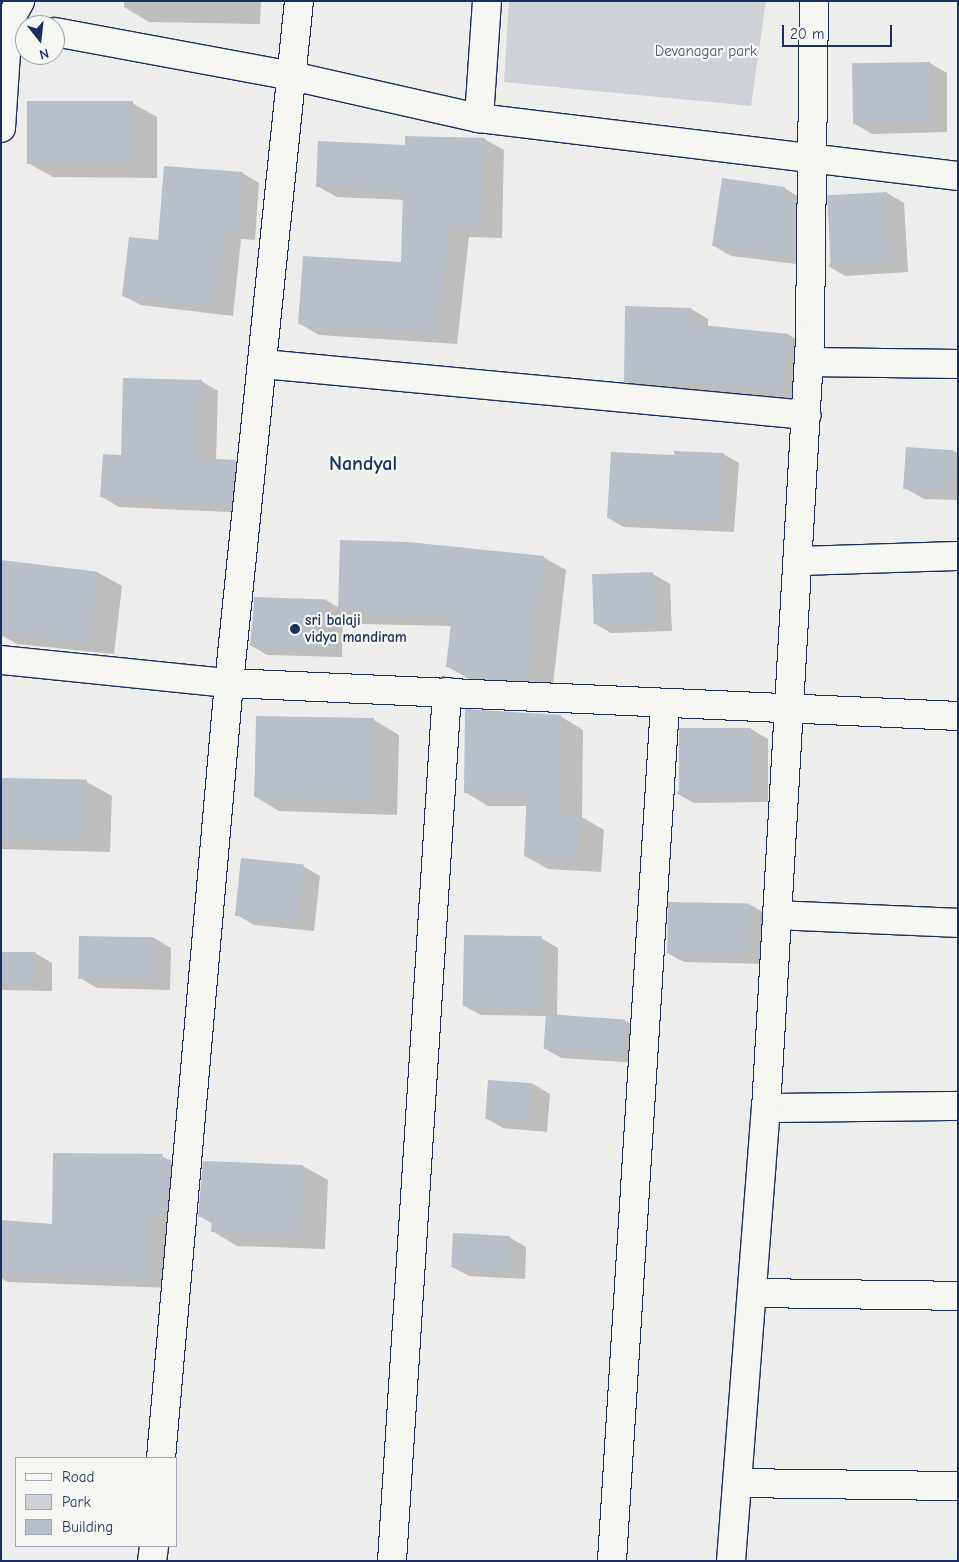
<!DOCTYPE html>
<html>
<head>
<meta charset="utf-8">
<style>
  body { margin:0 }
  #map { position:relative; width:959px; height:1562px; overflow:hidden; background:#edeeec; font-family:"Comic Neue",sans-serif }
  div>[style] { position:absolute }
  [style*='--x'] { left:calc(var(--x)*1px); top:calc(var(--y)*1px); width:calc(var(--w)*1px); rotate:calc(var(--a)*1deg) }
  .green>* { inset:0; background:#ced2d7 }
  .shadow>* { inset:0; background:#0003 }
  .building>* { inset:0; background:#b9bfc8; transform-origin:0 0 }
  .roads { filter:drop-shadow(1px 0 #1b2f5e) drop-shadow(-1px 0 #1b2f5e) drop-shadow(0 1px #1b2f5e) drop-shadow(0 -1px #1b2f5e) }
  .minor>* { height:28px; margin:-14px; padding:0 14px; transform-origin:14px; border-radius:14px; background:#f6f6f2 }
  .dots>* { width:14px; height:14px; translate:-50% -50%; box-sizing:border-box; border:2px solid #f6f6f2; border-radius:50% }
  span { translate:-50% -50%; white-space:nowrap; text-align:center; line-height:1.15; -webkit-text-stroke:4.5px #f6f6f2; paint-order:stroke }
  .park-label { font-size:15px; color:#48587c }
  .poi-label { font-size:15px; color:#1b2f5e; font-weight:700 }
  .left { translate:0 -50%; text-align:left }
  .district-label { font-size:20px; color:#1b2f5e; font-weight:700 }
  .frame { position:absolute; inset:0; border:2px solid #1b2f5e; pointer-events:none }
  .legend { position:absolute; left:15px; top:1457px; width:162px; height:90px; box-sizing:border-box; background:#f6f6f2; border:1px solid #9ea6b7; margin:0; padding:6px 9px; list-style:none; font-size:15px; color:#1b2f5e }
  .legend li { display:flex; align-items:center; gap:10px; height:25px }
  .legend b { width:25px; border:1px solid #9ea6b7 }
  .north { position:absolute; left:15px; top:15px; width:50px; height:50px; box-sizing:border-box; background:#f6f6f2; border:1px solid #9ea6b7; border-radius:50%; rotate:164deg; font-size:14px; font-weight:700; line-height:20px; text-align:center; color:#1b2f5e }
  .north::after { content:''; display:block; margin:auto; width:18px; height:22px; background:#1b2f5e; clip-path:polygon(50% 0,100% 100%,50% 72%,0 100%) }
  .scale { position:absolute; left:782px; top:25px; width:110px; height:22px; box-sizing:border-box; border:2px solid #1b2f5e; border-top:0; padding-left:6px; font-size:15px; line-height:18px; white-space:nowrap; color:#1b2f5e; -webkit-text-stroke:4px #f6f6f2; paint-order:stroke }
</style>
</head>
<body>
<div id="map">
  <div class="green">
    <div style="clip-path:polygon(509px 1px,766px 1px,751px 106px,504px 82px)"></div>
  </div>
  <div class="shadow">
    <div style="clip-path:polygon(124px 1px,261px 1px,260px 24px,149px 22px,124px 7px)"></div>
    <div style="clip-path:polygon(930px 63px,947px 73px,947px 132px,872px 134px,855px 124px)"></div>
    <div style="clip-path:polygon(132px 103px,157px 117px,157px 178px,53px 177px,28px 163px)"></div>
    <div style="clip-path:polygon(484px 139px,504px 150px,502px 238px,469px 237px,457px 344px,319px 335px,300px 324px,402px 263px,404px 200px,337px 197px,317px 186px,406px 146px)"></div>
    <div style="clip-path:polygon(242px 173px,259px 183px,255px 240px,241px 239px,233px 316px,141px 305px,123px 296px,160px 241px)"></div>
    <div style="clip-path:polygon(784px 188px,801px 198px,812px 266px,731px 256px,714px 246px)"></div>
    <div style="clip-path:polygon(887px 193px,904px 203px,908px 272px,845px 276px,828px 266px)"></div>
    <div style="clip-path:polygon(691px 309px,708px 319px,708px 327px,789px 335px,806px 345px,800px 401px,708px 392px,642px 391px,625px 381px)"></div>
    <div style="clip-path:polygon(201px 381px,218px 391px,216px 460px,236px 461px,253px 471px,249px 513px,119px 507px,102px 497px,122px 456px)"></div>
    <div style="clip-path:polygon(953px 451px,958px 453px,958px 500px,924px 499px,906px 489px)"></div>
    <div style="clip-path:polygon(723px 454px,739px 463px,734px 532px,624px 527px,608px 518px,675px 456px)"></div>
    <div style="clip-path:polygon(543px 557px,566px 570px,552px 693px,489px 690px,448px 667px,452px 626px,361px 624px,343px 613px,342px 657px,267px 655px,250px 645px,255px 598px,326px 600px,339px 608px)"></div>
    <div style="clip-path:polygon(1px 561px,97px 572px,122px 586px,114px 654px,17px 644px,1px 635px)"></div>
    <div style="clip-path:polygon(653px 574px,670px 584px,672px 631px,611px 633px,594px 623px)"></div>
    <div style="clip-path:polygon(560px 716px,583px 730px,582px 817px,604px 830px,601px 872px,548px 869px,525px 856px,528px 806px,488px 806px,465px 792px)"></div>
    <div style="clip-path:polygon(257px 717px,374px 720px,399px 735px,397px 815px,279px 811px,254px 796px)"></div>
    <div style="clip-path:polygon(751px 729px,768px 739px,768px 802px,694px 803px,676px 793px)"></div>
    <div style="clip-path:polygon(1px 779px,87px 782px,112px 796px,110px 852px,1px 849px)"></div>
    <div style="clip-path:polygon(303px 866px,320px 876px,314px 931px,254px 925px,237px 915px)"></div>
    <div style="clip-path:polygon(749px 904px,766px 914px,765px 964px,684px 962px,667px 953px)"></div>
    <div style="clip-path:polygon(81px 937px,154px 938px,171px 948px,170px 990px,97px 988px,80px 978px)"></div>
    <div style="clip-path:polygon(541px 938px,558px 948px,557px 1016px,624px 1020px,642px 1030px,640px 1063px,561px 1058px,544px 1048px,547px 1016px,481px 1015px,464px 1006px)"></div>
    <div style="clip-path:polygon(1px 953px,35px 953px,52px 963px,52px 991px,1px 990px)"></div>
    <div style="clip-path:polygon(533px 1084px,550px 1094px,547px 1132px,503px 1128px,486px 1118px)"></div>
    <div style="clip-path:polygon(162px 1156px,192px 1173px,171px 1288px,8px 1282px,1px 1278px,1px 1221px,53px 1226px)"></div>
    <div style="clip-path:polygon(204px 1162px,303px 1166px,328px 1180px,325px 1249px,237px 1246px,212px 1231px,213px 1224px,199px 1216px)"></div>
    <div style="clip-path:polygon(509px 1237px,526px 1247px,525px 1279px,469px 1276px,452px 1267px)"></div>
  </div>
  <div class="building">
    <div style="left:930px;top:62px;width:61px;height:78px;rotate:89deg"></div>
    <div style="left:27px;top:101px;width:106px;height:63px"></div>
    <div style="clip-path:polygon(405px 136px,485px 138px,482px 227px,449px 226px,438px 333px,298px 324px,303px 256px,401px 262px,403px 190px,316px 187px,318px 141px,405px 145px)"></div>
    <div style="clip-path:polygon(164px 166px,243px 172px,238px 231px,224px 230px,216px 307px,122px 296px,129px 237px,158px 240px)"></div>
    <div style="clip-path:polygon(722px 178px,785px 187px,783px 199px,796px 198px,795px 257px,712px 246px)"></div>
    <div style="left:887px;top:192px;width:70px;height:60px;rotate:87deg"></div>
    <div style="clip-path:polygon(625px 306px,691px 308px,691px 324px,789px 334px,783px 392px,689px 383px,624px 382px)"></div>
    <div style="clip-path:polygon(123px 378px,202px 380px,199px 458px,236px 460px,232px 504px,100px 497px,103px 454px,121px 455px)"></div>
    <div style="left:906px;top:447px;width:48px;height:42px;rotate:4deg"></div>
    <div style="clip-path:polygon(674px 451px,724px 453px,719px 524px,607px 518px,611px 452px,674px 455px)"></div>
    <div style="clip-path:polygon(340px 540px,408px 542px,544px 556px,530px 681px,465px 678px,466px 669px,446px 667px,452px 615px,338px 612px)"></div>
    <div style="left:1px;top:560px;width:97px;height:71px;rotate:7deg"></div>
    <div style="left:653px;top:572px;width:50px;height:61px;rotate:88deg"></div>
    <div style="left:254px;top:597px;width:72px;height:49px;rotate:2deg"></div>
    <div style="clip-path:polygon(465px 709px,561px 715px,559px 814px,581px 815px,578px 859px,524px 856px,527px 793px,464px 793px)"></div>
    <div style="left:256px;top:716px;width:118px;height:81px;rotate:1deg"></div>
    <div style="left:679px;top:728px;width:72px;height:65px"></div>
    <div style="left:1px;top:778px;width:86px;height:58px;rotate:1deg"></div>
    <div style="left:241px;top:858px;width:63px;height:58px;rotate:6deg"></div>
    <div style="left:668px;top:902px;width:81px;height:51px;rotate:1deg"></div>
    <div style="left:464px;top:935px;width:78px;height:71px;rotate:1deg"></div>
    <div style="left:79px;top:936px;width:75px;height:43px;rotate:1deg"></div>
    <div style="left:1px;top:952px;width:35px;height:29px"></div>
    <div style="left:546px;top:1014px;width:79px;height:35px;rotate:4deg"></div>
    <div style="left:488px;top:1080px;width:45px;height:39px;rotate:4deg"></div>
    <div style="clip-path:polygon(53px 1153px,163px 1154px,162px 1159px,171px 1160px,166px 1216px,152px 1216px,151px 1277px,48px 1276px,1px 1272px,1px 1220px,52px 1224px)"></div>
    <div style="clip-path:polygon(203px 1161px,303px 1165px,300px 1235px,211px 1232px,212px 1217px,198px 1217px)"></div>
    <div style="left:453px;top:1233px;width:57px;height:34px;rotate:3deg"></div>
  </div>
  <div class="roads">
    <div class="minor">
      <div style="--x:814;--y:1;--w:338;--a:90.7"></div>
      <div style="--x:810;--y:339;--w:770;--a:93.27"></div>
      <div style="--x:766;--y:1108;--w:192;--a:-0.6"></div>
      <div style="--x:55;--y:32;--w:241;--a:10.5"></div>
      <div style="--x:292;--y:76;--w:192;--a:12.7"></div>
      <div style="--x:479;--y:118;--w:482;--a:6.9"></div>
      <div style="--x:479;--y:118;--w:117;--a:-86.1"></div>
      <div style="--x:1;--y:128;--w:105;--a:-86.2"></div>
      <div style="--x:8;--y:23;--w:25;--a:-61"></div>
      <div style="--x:809;--y:362;--w:149;--a:0.8"></div>
      <div style="--x:263;--y:364;--w:546;--a:5.36"></div>
      <div style="--x:798;--y:561;--w:160;--a:-1.8"></div>
      <div style="--x:1;--y:660;--w:229;--a:5.8"></div>
      <div style="--x:229;--y:683;--w:730;--a:2.59"></div>
      <div style="--x:777;--y:915;--w:181;--a:2.5"></div>
      <div style="--x:753;--y:1293;--w:205;--a:0.8"></div>
      <div style="--x:161;--y:1458;--w:778;--a:-84.99"></div>
      <div style="--x:229;--y:683;--w:686;--a:-84.14"></div>
      <div style="--x:738;--y:1483;--w:220;--a:0.8"></div>
      <div style="--x:152;--y:1561;--w:15;--a:-82"></div>
      <div style="--x:392;--y:1561;--w:871;--a:-86.38"></div>
      <div style="--x:612;--y:1561;--w:859;--a:-86.46"></div>
      <div style="--x:731;--y:1561;--w:454;--a:-85.6"></div>
    </div>
  </div>
  <div class="dots">
    <div style="left:295px;top:629px;background:#1b2f5e"></div>
  </div>
  <div class="park-label">
    <span style="left:706px;top:52px">Devanagar park</span>
  </div>
  <div class="poi-label">
    <span class="left" style="left:305px;top:629px">sri balaji<br>vidya mandiram</span>
  </div>
  <div class="district-label">
    <span style="left:363px;top:463px">Nandyal</span>
  </div>
  <div class="frame"></div>
  <ul class="legend">
  <li><b style="height:6px;background:#f6f6f2"></b>Road</li>
  <li><b style="height:14px;background:#ced2d7"></b>Park</li>
  <li><b style="height:14px;background:#b9bfc8"></b>Building</li>
  </ul>
  <div class="north">N</div>
  <div class="scale">20 m</div>
</div>
</body>
</html>
